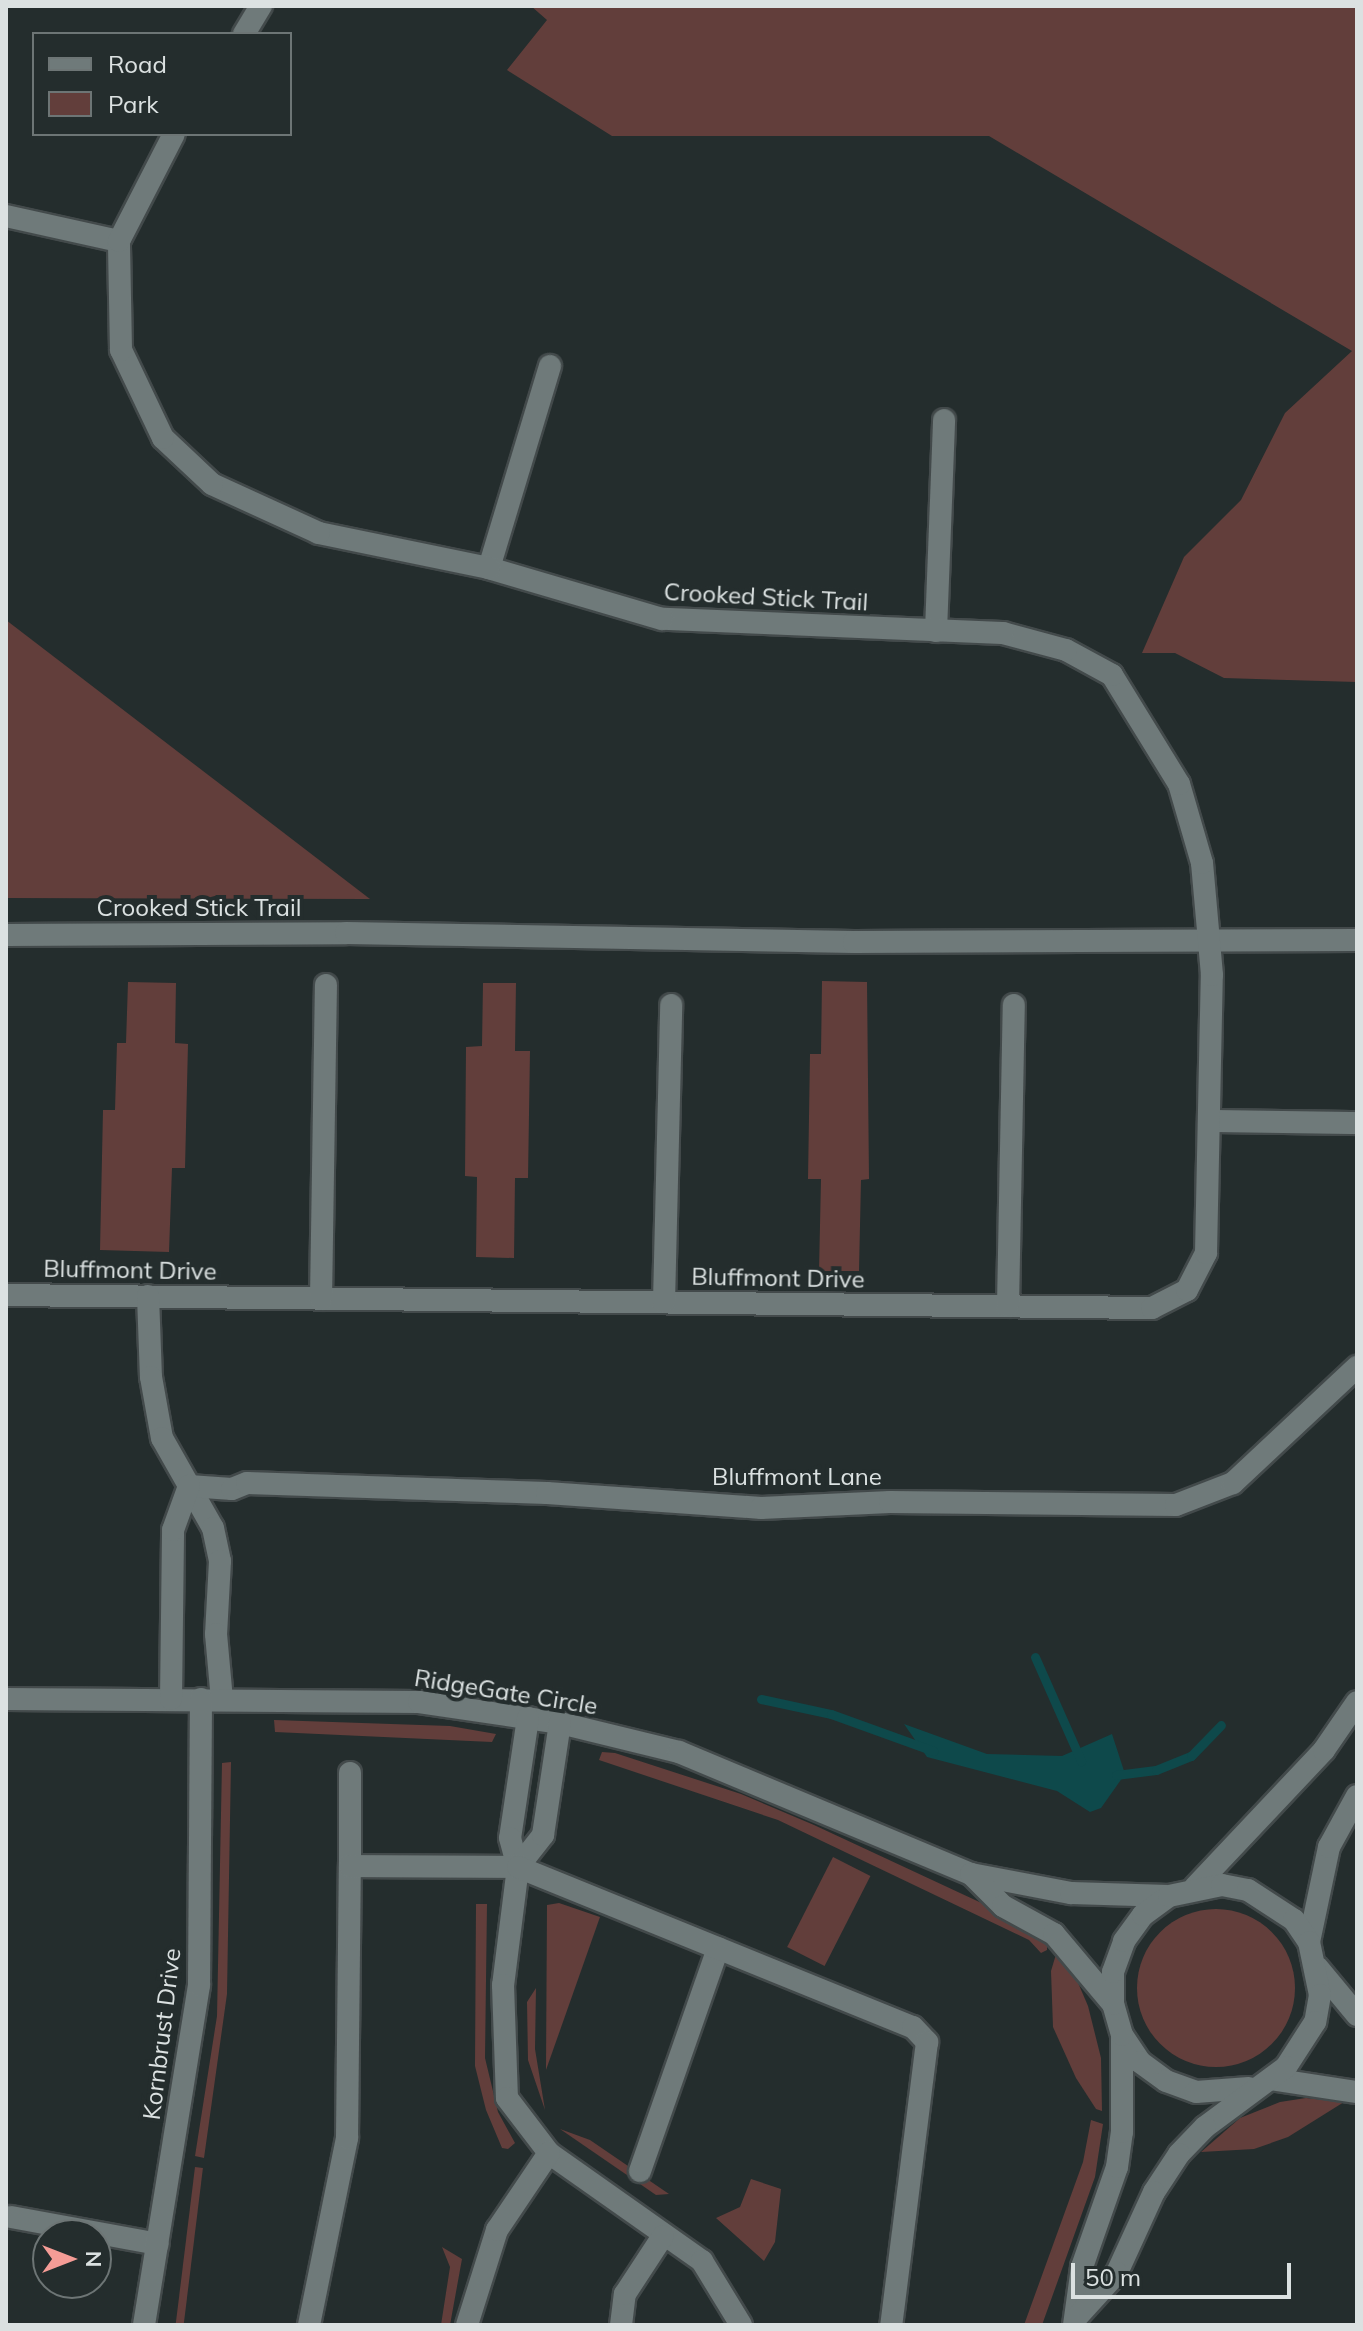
<!DOCTYPE html>
<html>
<head>
<meta charset="utf-8">
<style>
  body { margin:0 }
  #map { position:relative; width:1363px; height:2331px; overflow:hidden; background:#242d2d; font-family:Mulish,sans-serif }
  div>[style] { position:absolute }
  [style*='--x'] { left:calc(var(--x)*1px); top:calc(var(--y)*1px); width:calc(var(--w)*1px); rotate:calc(var(--a)*1deg) }
  .green>* { inset:0; background:#623e3b; transform-origin:0 0 }
  .round { border-radius:50% }
  .water>* { inset:0; background:#0e494b }
  .stream>* { height:9px; margin:-4.5px; padding:0 4.5px; transform-origin:4.5px; border-radius:4.5px; background:#0e494b }
  .roads { filter:drop-shadow(2px 0 #434a4b) drop-shadow(-2px 0 #434a4b) drop-shadow(0 2px #434a4b) drop-shadow(0 -2px #434a4b) }
  .minor>* { height:22px; margin:-11px; padding:0 11px; transform-origin:11px; border-radius:11px; background:#6f7a7a }
  .secondary>* { height:22px; margin:-11px; padding:0 11px; transform-origin:11px; border-radius:11px; background:#6f7a7a }
  span { translate:-50% -50%; white-space:nowrap; text-align:center; line-height:1.15; -webkit-text-stroke:8px #242d2d; paint-order:stroke }
  .street-label { font-size:24px; color:#dbe1e1 }
  .frame { position:absolute; inset:0; border:8px solid #dbe1e1; pointer-events:none }
  .legend { position:absolute; left:32px; top:32px; width:260px; height:104px; box-sizing:border-box; background:#242d2d; border:2px solid #6d7575; margin:0; padding:10px 14px; list-style:none; font-size:24px; color:#dbe1e1 }
  .legend li { display:flex; align-items:center; gap:16px; height:40px }
  .legend b { width:40px; border:2px solid #6d7575 }
  .north { position:absolute; left:32px; top:2219px; width:80px; height:80px; box-sizing:border-box; background:#242d2d; border:2px solid #6d7575; border-radius:50%; rotate:90deg; font-size:22px; font-weight:700; line-height:32px; text-align:center; color:#dbe1e1 }
  .north::after { content:''; display:block; margin:auto; width:28px; height:36px; background:#f59c96; clip-path:polygon(50% 0,100% 100%,50% 72%,0 100%) }
  .scale { position:absolute; left:1071px; top:2263px; width:220px; height:36px; box-sizing:border-box; border:4px solid #dbe1e1; border-top:0; padding-left:10px; font-size:24px; line-height:28px; white-space:nowrap; color:#dbe1e1; -webkit-text-stroke:6px #242d2d; paint-order:stroke }
</style>
</head>
<body>
<div id="map">
  <div class="green">
    <div style="clip-path:polygon(531px 6px,1357px 6px,1357px 682px,1224px 678px,1175px 653px,1142px 653px,1184px 557px,1241px 500px,1285px 413px,1352px 351px,989px 136px,612px 136px,507px 70px,547px 20px)"></div>
    <div style="clip-path:polygon(6px 620px,370px 899px,6px 898px)"></div>
    <div style="clip-path:polygon(822px 981px,867px 982px,869px 1179px,861px 1180px,859px 1271px,819px 1271px,821px 1179px,808px 1179px,810px 1054px,821px 1054px)"></div>
    <div style="clip-path:polygon(128px 982px,176px 983px,175px 1043px,188px 1044px,185px 1168px,172px 1168px,169px 1252px,100px 1250px,103px 1110px,115px 1110px,117px 1043px,126px 1043px)"></div>
    <div style="clip-path:polygon(483px 983px,516px 983px,515px 1051px,530px 1051px,528px 1178px,515px 1178px,514px 1258px,476px 1257px,477px 1177px,465px 1176px,466px 1047px,482px 1046px)"></div>
    <div style="clip-path:polygon(274px 1720px,450px 1726px,496px 1734px,492px 1742px,275px 1732px)"></div>
    <div style="clip-path:polygon(615px 1753px,741px 1794px,814px 1825px,1003px 1913px,1047px 1943px,1047px 1950px,1041px 1953px,1029px 1940px,778px 1820px,599px 1760px,602px 1752px)"></div>
    <div style="clip-path:polygon(231px 1762px,227px 1994px,204px 2158px,195px 2156px,217px 2016px,222px 1763px)"></div>
    <div style="left:833px;top:1857px;width:42px;height:101px;rotate:27deg"></div>
    <div style="clip-path:polygon(559px 1903px,600px 1917px,546px 2070px,547px 1905px)"></div>
    <div style="clip-path:polygon(476px 1904px,487px 1904px,485px 2058px,498px 2112px,515px 2143px,508px 2149px,502px 2148px,486px 2110px,475px 2066px)"></div>
    <div class="round" style="left:1137px;top:1909px;width:158px;height:158px"></div>
    <div style="clip-path:polygon(1057px 1951px,1073px 1971px,1088px 2006px,1101px 2058px,1102px 2111px,1096px 2109px,1076px 2078px,1053px 2027px,1051px 1971px)"></div>
    <div style="clip-path:polygon(536px 1988px,535px 2049px,545px 2110px,528px 2060px,527px 2002px)"></div>
    <div style="clip-path:polygon(1306px 2098px,1344px 2102px,1288px 2137px,1254px 2149px,1201px 2152px,1240px 2118px,1280px 2102px)"></div>
    <div style="clip-path:polygon(1091px 2120px,1103px 2124px,1095px 2177px,1042px 2325px,1024px 2325px,1083px 2162px)"></div>
    <div style="clip-path:polygon(560px 2129px,590px 2140px,669px 2194px,656px 2195px)"></div>
    <div style="left:195px;top:2167px;width:8px;height:160px;rotate:7deg"></div>
    <div style="clip-path:polygon(751px 2179px,781px 2189px,775px 2242px,764px 2261px,716px 2218px,740px 2207px)"></div>
    <div style="clip-path:polygon(442px 2247px,462px 2259px,450px 2325px,441px 2325px,450px 2267px)"></div>
  </div>
  <div class="water">
    <div style="clip-path:polygon(904px 1724px,987px 1754px,1062px 1756px,1112px 1734px,1125px 1774px,1101px 1808px,1090px 1812px,1057px 1791px,927px 1757px)"></div>
  </div>
  <div class="stream">
    <div style="--x:1035;--y:1657;--w:114;--a:66.1"></div>
    <div style="--x:761;--y:1699;--w:72;--a:12.1"></div>
    <div style="--x:831;--y:1714;--w:109;--a:19.9"></div>
    <div style="--x:1116;--y:1775;--w:40;--a:-7.1"></div>
    <div style="--x:1156;--y:1770;--w:38;--a:-22"></div>
    <div style="--x:1191;--y:1756;--w:43;--a:-45.9"></div>
  </div>
  <div class="roads">
    <div class="minor">
      <div style="--x:244;--y:34;--w:33;--a:-59"></div>
      <div style="--x:6;--y:216;--w:116;--a:12.5"></div>
      <div style="--x:489;--y:568;--w:211;--a:-73.2"></div>
      <div style="--x:936;--y:631;--w:211;--a:-87.8"></div>
      <div style="--x:6;--y:935;--w:340;--a:-0.3"></div>
      <div style="--x:346;--y:933;--w:508;--a:1.01"></div>
      <div style="--x:854;--y:942;--w:503;--a:-0.23"></div>
      <div style="--x:1209;--y:1121;--w:148;--a:0.8"></div>
      <div style="--x:6;--y:1295;--w:1146;--a:0.65"></div>
      <div style="--x:1152;--y:1308;--w:39;--a:-27"></div>
      <div style="--x:1187;--y:1290;--w:42;--a:-62.8"></div>
      <div style="--x:1206;--y:1253;--w:278;--a:-88.8"></div>
      <div style="--x:1212;--y:975;--w:112;--a:-95.1"></div>
      <div style="--x:1202;--y:863;--w:82;--a:-106.2"></div>
      <div style="--x:1179;--y:784;--w:128;--a:-121.6"></div>
      <div style="--x:1112;--y:675;--w:52;--a:-151.5"></div>
      <div style="--x:1066;--y:650;--w:65;--a:-164.9"></div>
      <div style="--x:1003;--y:633;--w:341;--a:-177.6"></div>
      <div style="--x:662;--y:619;--w:180;--a:-163.6"></div>
      <div style="--x:489;--y:568;--w:174;--a:-168.4"></div>
      <div style="--x:319;--y:533;--w:118;--a:-155.4"></div>
      <div style="--x:212;--y:484;--w:67;--a:-136.8"></div>
      <div style="--x:163;--y:438;--w:98;--a:-115.5"></div>
      <div style="--x:121;--y:350;--w:109;--a:-91.1"></div>
      <div style="--x:119;--y:241;--w:120;--a:-62.8"></div>
      <div style="--x:148;--y:1296;--w:81;--a:87.9"></div>
      <div style="--x:151;--y:1377;--w:62;--a:79.8"></div>
      <div style="--x:162;--y:1438;--w:103;--a:60.5"></div>
      <div style="--x:213;--y:1528;--w:34;--a:78"></div>
      <div style="--x:220;--y:1561;--w:73;--a:93.1"></div>
      <div style="--x:216;--y:1634;--w:66;--a:84.8"></div>
      <div style="--x:321;--y:1299;--w:314;--a:-89.1"></div>
      <div style="--x:664;--y:1302;--w:297;--a:-88.6"></div>
      <div style="--x:1008;--y:1306;--w:301;--a:-88.9"></div>
      <div style="--x:189;--y:1486;--w:43;--a:4"></div>
      <div style="--x:232;--y:1489;--w:16;--a:-22"></div>
      <div style="--x:247;--y:1483;--w:300;--a:1.9"></div>
      <div style="--x:547;--y:1493;--w:215;--a:4"></div>
      <div style="--x:761;--y:1508;--w:129;--a:-2.7"></div>
      <div style="--x:890;--y:1502;--w:286;--a:0.6"></div>
      <div style="--x:1176;--y:1505;--w:61;--a:-21.1"></div>
      <div style="--x:1233;--y:1483;--w:170;--a:-43.1"></div>
      <div style="--x:6;--y:1699;--w:413;--a:0.4"></div>
      <div style="--x:419;--y:1702;--w:143;--a:8.5"></div>
      <div style="--x:560;--y:1723;--w:122;--a:13.7"></div>
      <div style="--x:679;--y:1752;--w:316;--a:22.7"></div>
      <div style="--x:971;--y:1874;--w:102;--a:10.8"></div>
      <div style="--x:1071;--y:1893;--w:98;--a:1.8"></div>
      <div style="--x:171;--y:1699;--w:169;--a:-89.3"></div>
      <div style="--x:173;--y:1530;--w:47;--a:-70"></div>
      <div style="--x:528;--y:1718;--w:121;--a:98.5"></div>
      <div style="--x:510;--y:1838;--w:30;--a:75"></div>
      <div style="--x:518;--y:1867;--w:119;--a:97.2"></div>
      <div style="--x:503;--y:1985;--w:113;--a:88"></div>
      <div style="--x:507;--y:2098;--w:69;--a:52.6"></div>
      <div style="--x:549;--y:2153;--w:187;--a:35.2"></div>
      <div style="--x:702;--y:2261;--w:75;--a:58.6"></div>
      <div style="--x:350;--y:1773;--w:93;--a:90"></div>
      <div style="--x:518;--y:1867;--w:41;--a:-52"></div>
      <div style="--x:543;--y:1835;--w:113;--a:-81.4"></div>
      <div style="--x:971;--y:1874;--w:45;--a:45"></div>
      <div style="--x:1003;--y:1906;--w:58;--a:28.8"></div>
      <div style="--x:1054;--y:1934;--w:92;--a:49.9"></div>
      <div style="--x:1318;--y:1968;--w:61;--a:50.3"></div>
      <div style="--x:1271;--y:2079;--w:87;--a:8.6"></div>
      <div style="--x:640;--y:2171;--w:236;--a:-70.7"></div>
      <div style="--x:11;--y:2217;--w:149;--a:10.4"></div>
      <div style="--x:144;--y:2325;--w:344;--a:-80.8"></div>
      <div style="--x:199;--y:1985;--w:286;--a:-89.6"></div>
      <div style="--x:309;--y:2325;--w:191;--a:-78.5"></div>
      <div style="--x:347;--y:2138;--w:272;--a:-89.4"></div>
      <div style="--x:350;--y:1866;--w:168;--a:0.3"></div>
      <div style="--x:518;--y:1867;--w:426;--a:22.1"></div>
      <div style="--x:913;--y:2027;--w:21;--a:47"></div>
      <div style="--x:927;--y:2042;--w:285;--a:97.2"></div>
      <div style="--x:467;--y:2325;--w:100;--a:-72.5"></div>
      <div style="--x:497;--y:2230;--w:93;--a:-56"></div>
      <div style="--x:621;--y:2325;--w:31;--a:-83"></div>
      <div style="--x:625;--y:2294;--w:69;--a:-56.8"></div>
    </div>
    <div class="secondary">
      <div style="--x:1195;--y:1887;--w:188;--a:-46.7"></div>
      <div style="--x:1324;--y:1750;--w:58;--a:-55.5"></div>
      <div style="--x:1309;--y:1942;--w:97;--a:-78.1"></div>
      <div style="--x:1329;--y:1847;--w:58;--a:-61.2"></div>
      <div style="--x:1122;--y:2035;--w:32;--a:56"></div>
      <div style="--x:1140;--y:2062;--w:32;--a:36"></div>
      <div style="--x:1166;--y:2081;--w:32;--a:20"></div>
      <div style="--x:1196;--y:2092;--w:53;--a:-4.3"></div>
      <div style="--x:1074;--y:2325;--w:59;--a:-82.1"></div>
      <div style="--x:1082;--y:2267;--w:106;--a:-70.7"></div>
      <div style="--x:1117;--y:2167;--w:35;--a:-82"></div>
      <div style="--x:1122;--y:2132;--w:97;--a:-90"></div>
      <div style="--x:1122;--y:2035;--w:32;--a:-106"></div>
      <div style="--x:1113;--y:2004;--w:32;--a:-90"></div>
      <div style="--x:1113;--y:1972;--w:33;--a:-70"></div>
      <div style="--x:1124;--y:1941;--w:32;--a:-54"></div>
      <div style="--x:1143;--y:1915;--w:32;--a:-36"></div>
      <div style="--x:1169;--y:1896;--w:54;--a:-11.7"></div>
      <div style="--x:1222;--y:1885;--w:26;--a:11"></div>
      <div style="--x:1248;--y:1890;--w:55;--a:33.1"></div>
      <div style="--x:1294;--y:1920;--w:27;--a:56"></div>
      <div style="--x:1309;--y:1942;--w:54;--a:78.3"></div>
      <div style="--x:1320;--y:1995;--w:27;--a:100"></div>
      <div style="--x:1315;--y:2022;--w:54;--a:122.8"></div>
      <div style="--x:1286;--y:2067;--w:101;--a:143.5"></div>
      <div style="--x:1205;--y:2127;--w:37;--a:134"></div>
      <div style="--x:1179;--y:2154;--w:45;--a:123.3"></div>
      <div style="--x:1154;--y:2192;--w:89;--a:114.6"></div>
      <div style="--x:1117;--y:2273;--w:61;--a:132.3"></div>
    </div>
  </div>
  <div class="street-label">
    <span style="left:766px;top:597px;rotate:3deg">Crooked Stick Trail</span>
    <span style="left:199px;top:908px">Crooked Stick Trail</span>
    <span style="left:130px;top:1270px;rotate:1deg">Bluffmont Drive</span>
    <span style="left:778px;top:1278px;rotate:1deg">Bluffmont Drive</span>
    <span style="left:797px;top:1477px">Bluffmont Lane</span>
    <span style="left:506px;top:1692px;rotate:9deg">RidgeGate Circle</span>
    <span style="left:162px;top:2034px;rotate:-83deg">Kornbrust Drive</span>
  </div>
  <div class="frame"></div>
  <ul class="legend">
  <li><b style="height:10px;background:#6f7a7a"></b>Road</li>
  <li><b style="height:22px;background:#623e3b"></b>Park</li>
  </ul>
  <div class="north">N</div>
  <div class="scale">50 m</div>
</div>
</body>
</html>
